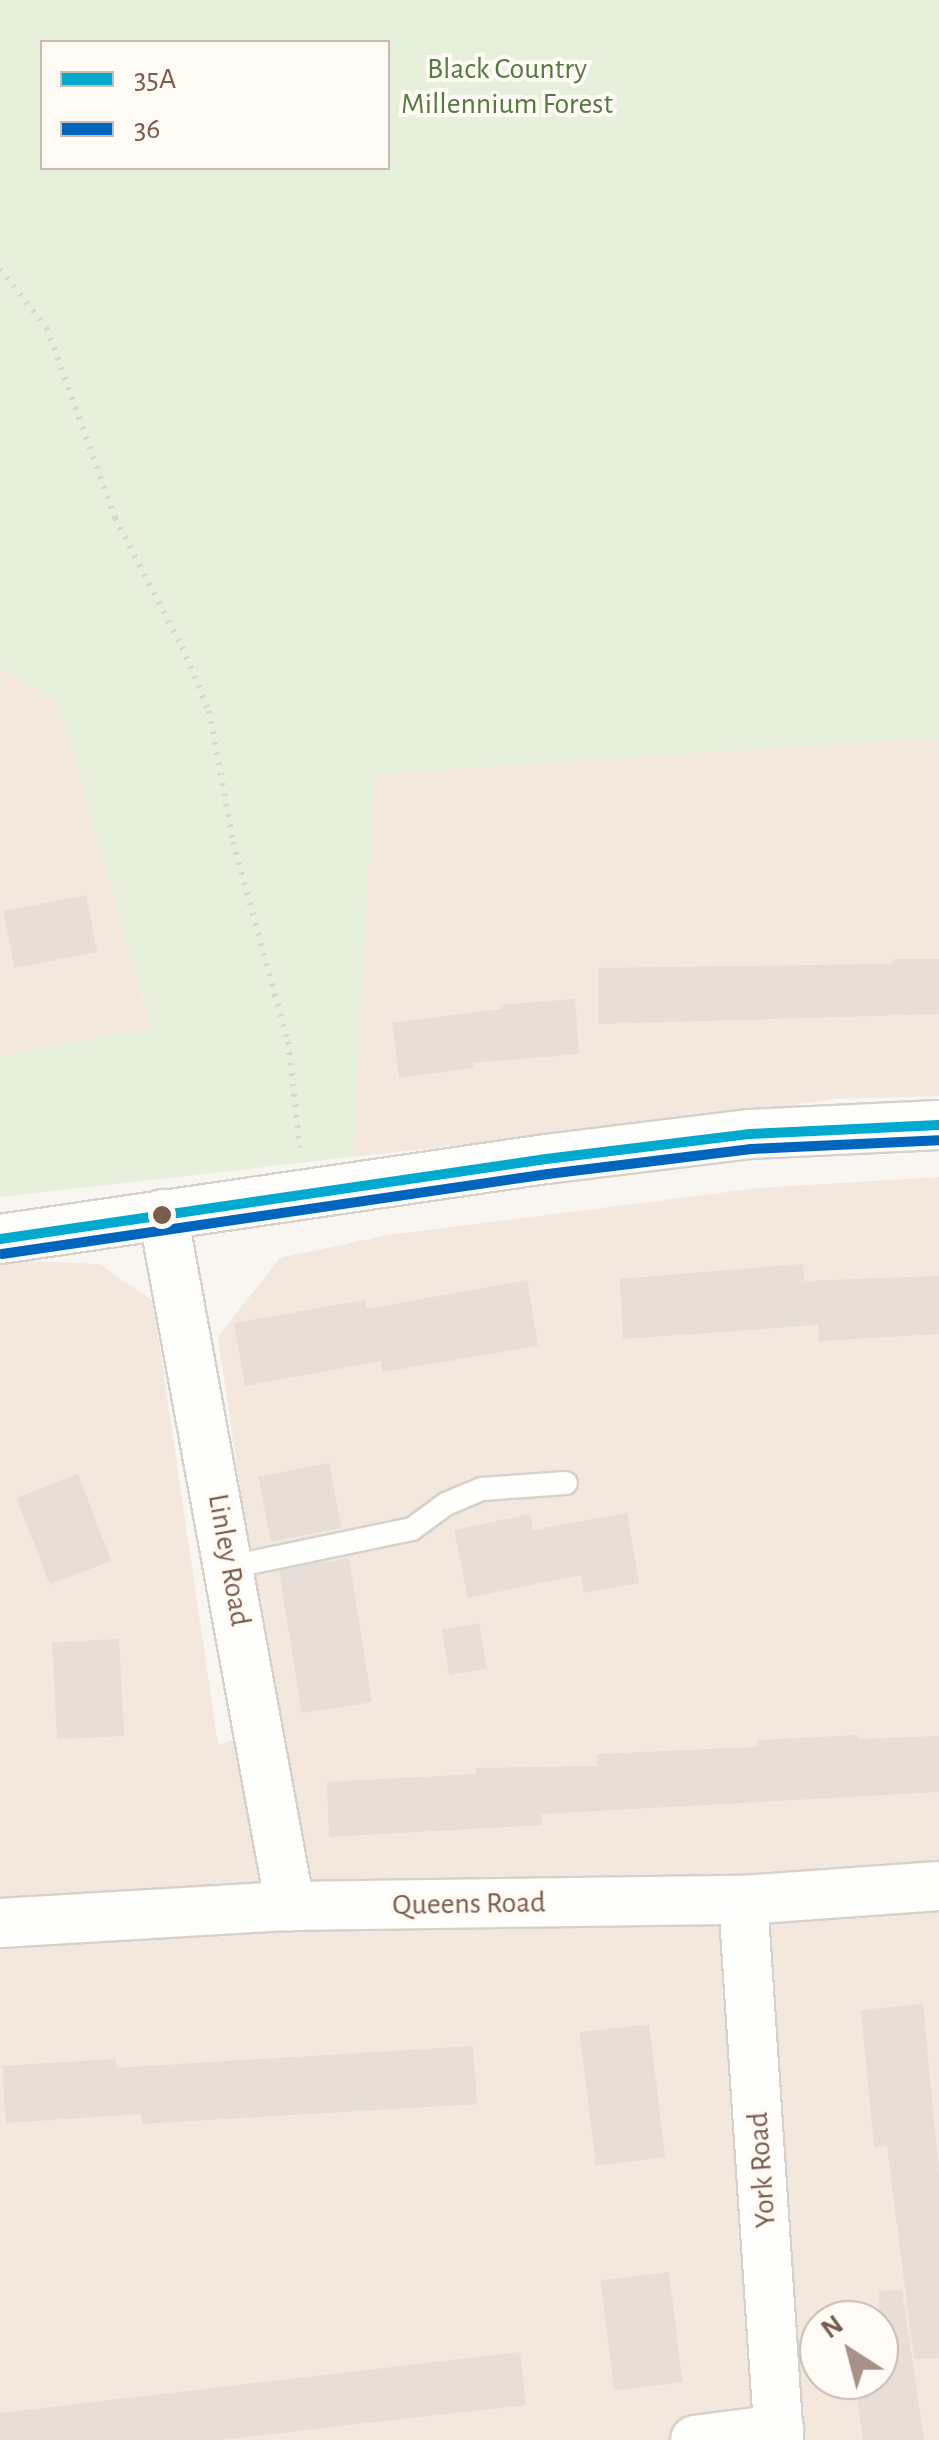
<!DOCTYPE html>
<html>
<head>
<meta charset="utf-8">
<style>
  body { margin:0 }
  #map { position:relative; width:939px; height:2440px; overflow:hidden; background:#f9f5f0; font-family:"Alegreya Sans",sans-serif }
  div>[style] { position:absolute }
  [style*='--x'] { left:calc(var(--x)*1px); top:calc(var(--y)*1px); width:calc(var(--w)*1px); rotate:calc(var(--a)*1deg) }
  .residential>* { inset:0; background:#f2e8de }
  .green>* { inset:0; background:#e7f0db }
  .building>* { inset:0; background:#e6ded7; transform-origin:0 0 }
  .path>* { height:6px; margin-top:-3px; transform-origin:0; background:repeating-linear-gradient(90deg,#dcd5d0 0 2.5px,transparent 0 10.5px) }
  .roads { filter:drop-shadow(2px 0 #d7d1cb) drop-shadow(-2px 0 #d7d1cb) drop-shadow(0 2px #d7d1cb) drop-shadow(0 -2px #d7d1cb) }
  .service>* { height:22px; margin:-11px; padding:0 11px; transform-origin:11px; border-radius:11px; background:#fefefd }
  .minor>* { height:48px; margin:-24px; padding:0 24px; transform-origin:24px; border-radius:24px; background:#fefefd }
  .bus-1>* { height:10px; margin:-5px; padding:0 5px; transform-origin:5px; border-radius:5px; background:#00a9ce }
  .bus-2>* { height:10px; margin:-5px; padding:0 5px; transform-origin:5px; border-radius:5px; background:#0065bd }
  .dots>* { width:28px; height:28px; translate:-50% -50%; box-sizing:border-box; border:5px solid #fffaf3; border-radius:50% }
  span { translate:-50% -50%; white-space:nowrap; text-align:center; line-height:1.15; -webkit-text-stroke:8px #fffaf3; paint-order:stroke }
  .park-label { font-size:30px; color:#537a41 }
  .street-label { font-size:30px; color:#7a5c4d }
  .legend { position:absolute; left:40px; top:40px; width:350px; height:130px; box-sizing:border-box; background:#fffaf3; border:2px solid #cabbb1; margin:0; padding:12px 18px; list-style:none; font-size:30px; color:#7a5c4d }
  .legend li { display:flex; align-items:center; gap:20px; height:50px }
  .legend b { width:50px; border:2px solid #cabbb1 }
  .north { position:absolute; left:799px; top:2300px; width:100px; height:100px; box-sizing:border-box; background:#fffaf3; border:2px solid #cabbb1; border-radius:50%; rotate:324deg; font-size:28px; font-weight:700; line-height:40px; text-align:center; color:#7a5c4d }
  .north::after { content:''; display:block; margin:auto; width:35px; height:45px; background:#a69286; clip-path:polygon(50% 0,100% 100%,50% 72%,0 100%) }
</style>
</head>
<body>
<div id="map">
  <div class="residential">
    <div style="clip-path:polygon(0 668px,59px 703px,151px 1029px,0 1056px)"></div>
    <div style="clip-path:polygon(939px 737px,939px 1096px,832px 1099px,745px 1113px,352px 1157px,374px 773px)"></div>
    <div style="clip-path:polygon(evenodd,939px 1177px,939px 2440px,0 2440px,0 1260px,99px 1264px,153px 1301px,218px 1745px,275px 1726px,218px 1337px,280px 1258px,388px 1235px,759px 1188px,939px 1177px,819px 2320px,879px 2320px,879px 2380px,819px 2380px,819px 2320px)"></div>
  </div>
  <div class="green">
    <div style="clip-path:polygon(evenodd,0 0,939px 0,939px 737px,374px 774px,352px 1157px,0 1197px,0 1056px,151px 1028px,59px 703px,0 668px,0 0,388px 42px,388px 168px,42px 168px,42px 42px,388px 42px)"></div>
  </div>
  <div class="building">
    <div style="left:86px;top:895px;width:58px;height:84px;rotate:79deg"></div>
    <div style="clip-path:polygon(893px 959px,939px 959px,939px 1014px,598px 1024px,598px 968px,892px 964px)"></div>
    <div style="clip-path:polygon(575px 999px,579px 1054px,473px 1063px,473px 1068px,399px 1078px,392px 1023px,501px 1009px,500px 1005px)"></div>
    <div style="clip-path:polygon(803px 1264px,804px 1281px,939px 1276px,939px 1334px,819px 1341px,818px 1325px,623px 1339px,620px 1279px)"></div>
    <div style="clip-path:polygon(527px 1280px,538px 1346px,383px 1372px,381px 1361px,245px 1386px,234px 1323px,365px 1300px,367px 1309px)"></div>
    <div style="left:329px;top:1463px;width:66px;height:72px;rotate:79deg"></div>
    <div style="left:78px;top:1474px;width:93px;height:66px;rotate:69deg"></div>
    <div style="clip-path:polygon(627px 1513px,639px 1583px,584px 1593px,581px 1575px,468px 1598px,454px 1530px,530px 1514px,533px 1530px)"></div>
    <div style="left:349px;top:1558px;width:146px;height:71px;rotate:81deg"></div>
    <div style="left:479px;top:1623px;width:46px;height:38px;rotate:80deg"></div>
    <div style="left:119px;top:1639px;width:97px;height:67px;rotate:87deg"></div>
    <div style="clip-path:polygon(859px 1735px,859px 1739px,939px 1736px,939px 1792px,542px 1814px,542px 1825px,329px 1837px,327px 1782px,476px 1774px,476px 1768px,598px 1766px,597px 1754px,757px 1747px,757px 1740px)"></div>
    <div style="clip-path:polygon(923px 2004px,939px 2173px,939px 2358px,914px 2359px,887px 2146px,874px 2147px,861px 2010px)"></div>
    <div style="left:649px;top:2024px;width:134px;height:70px;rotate:83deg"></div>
    <div style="clip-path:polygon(473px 2046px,477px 2104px,142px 2124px,141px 2114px,6px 2123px,2px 2066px,116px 2059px,116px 2068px)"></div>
    <div style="left:669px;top:2272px;width:111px;height:69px;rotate:83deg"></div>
    <div style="clip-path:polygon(902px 2290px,924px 2440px,863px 2440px,855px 2380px,879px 2380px,879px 2291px)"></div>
    <div style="clip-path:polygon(520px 2352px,526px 2405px,219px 2440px,0 2440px,0 2413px)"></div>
  </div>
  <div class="path">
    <div style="--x:0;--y:269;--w:75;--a:51.5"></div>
    <div style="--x:47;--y:328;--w:202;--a:70.3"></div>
    <div style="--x:115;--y:518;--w:145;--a:62.6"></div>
    <div style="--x:182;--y:647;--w:69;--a:67.1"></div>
    <div style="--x:209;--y:711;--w:133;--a:79.6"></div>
    <div style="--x:233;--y:842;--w:207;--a:74.6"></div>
    <div style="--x:288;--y:1042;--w:106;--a:83.5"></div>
  </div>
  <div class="roads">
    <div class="service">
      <div style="--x:230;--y:1567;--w:186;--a:-11.8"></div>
      <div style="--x:412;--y:1529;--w:42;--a:-36.3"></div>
      <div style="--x:446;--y:1504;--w:39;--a:-23"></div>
      <div style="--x:482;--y:1489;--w:84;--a:-4.1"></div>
    </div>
    <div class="minor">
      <div style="--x:163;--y:1214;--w:704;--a:79.6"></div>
      <div style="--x:0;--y:1239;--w:552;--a:-8.34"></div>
      <div style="--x:546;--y:1159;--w:206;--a:-7"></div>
      <div style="--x:750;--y:1134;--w:189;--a:-2.7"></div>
      <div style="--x:743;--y:1900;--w:541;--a:86.19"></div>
      <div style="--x:0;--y:1923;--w:290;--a:-3.4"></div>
      <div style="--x:290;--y:1906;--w:453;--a:-0.8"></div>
      <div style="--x:743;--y:1900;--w:196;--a:-4.1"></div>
      <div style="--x:695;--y:2440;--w:85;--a:-7.5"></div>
    </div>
  </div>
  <div class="bus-1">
    <div style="--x:0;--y:1239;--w:552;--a:-8.34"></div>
    <div style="--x:546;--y:1159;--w:206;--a:-7"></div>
    <div style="--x:750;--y:1134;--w:189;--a:-2.7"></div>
  </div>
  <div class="bus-2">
    <div style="--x:2;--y:1254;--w:552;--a:-8.34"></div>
    <div style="--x:548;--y:1174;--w:205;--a:-7"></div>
    <div style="--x:751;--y:1149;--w:188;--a:-2.7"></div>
  </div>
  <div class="dots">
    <div style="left:162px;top:1215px;background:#7a5c4d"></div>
  </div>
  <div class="park-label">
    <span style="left:507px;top:86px">Black Country<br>Millennium Forest</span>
  </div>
  <div class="street-label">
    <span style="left:229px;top:1560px;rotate:80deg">Linley Road</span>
    <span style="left:469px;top:1904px;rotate:-1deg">Queens Road</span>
    <span style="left:762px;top:2170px;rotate:-94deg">York Road</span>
  </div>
  <ul class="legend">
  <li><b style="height:12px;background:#00a9ce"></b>35A</li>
  <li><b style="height:12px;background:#0065bd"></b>36</li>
  </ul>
  <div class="north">N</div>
</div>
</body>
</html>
